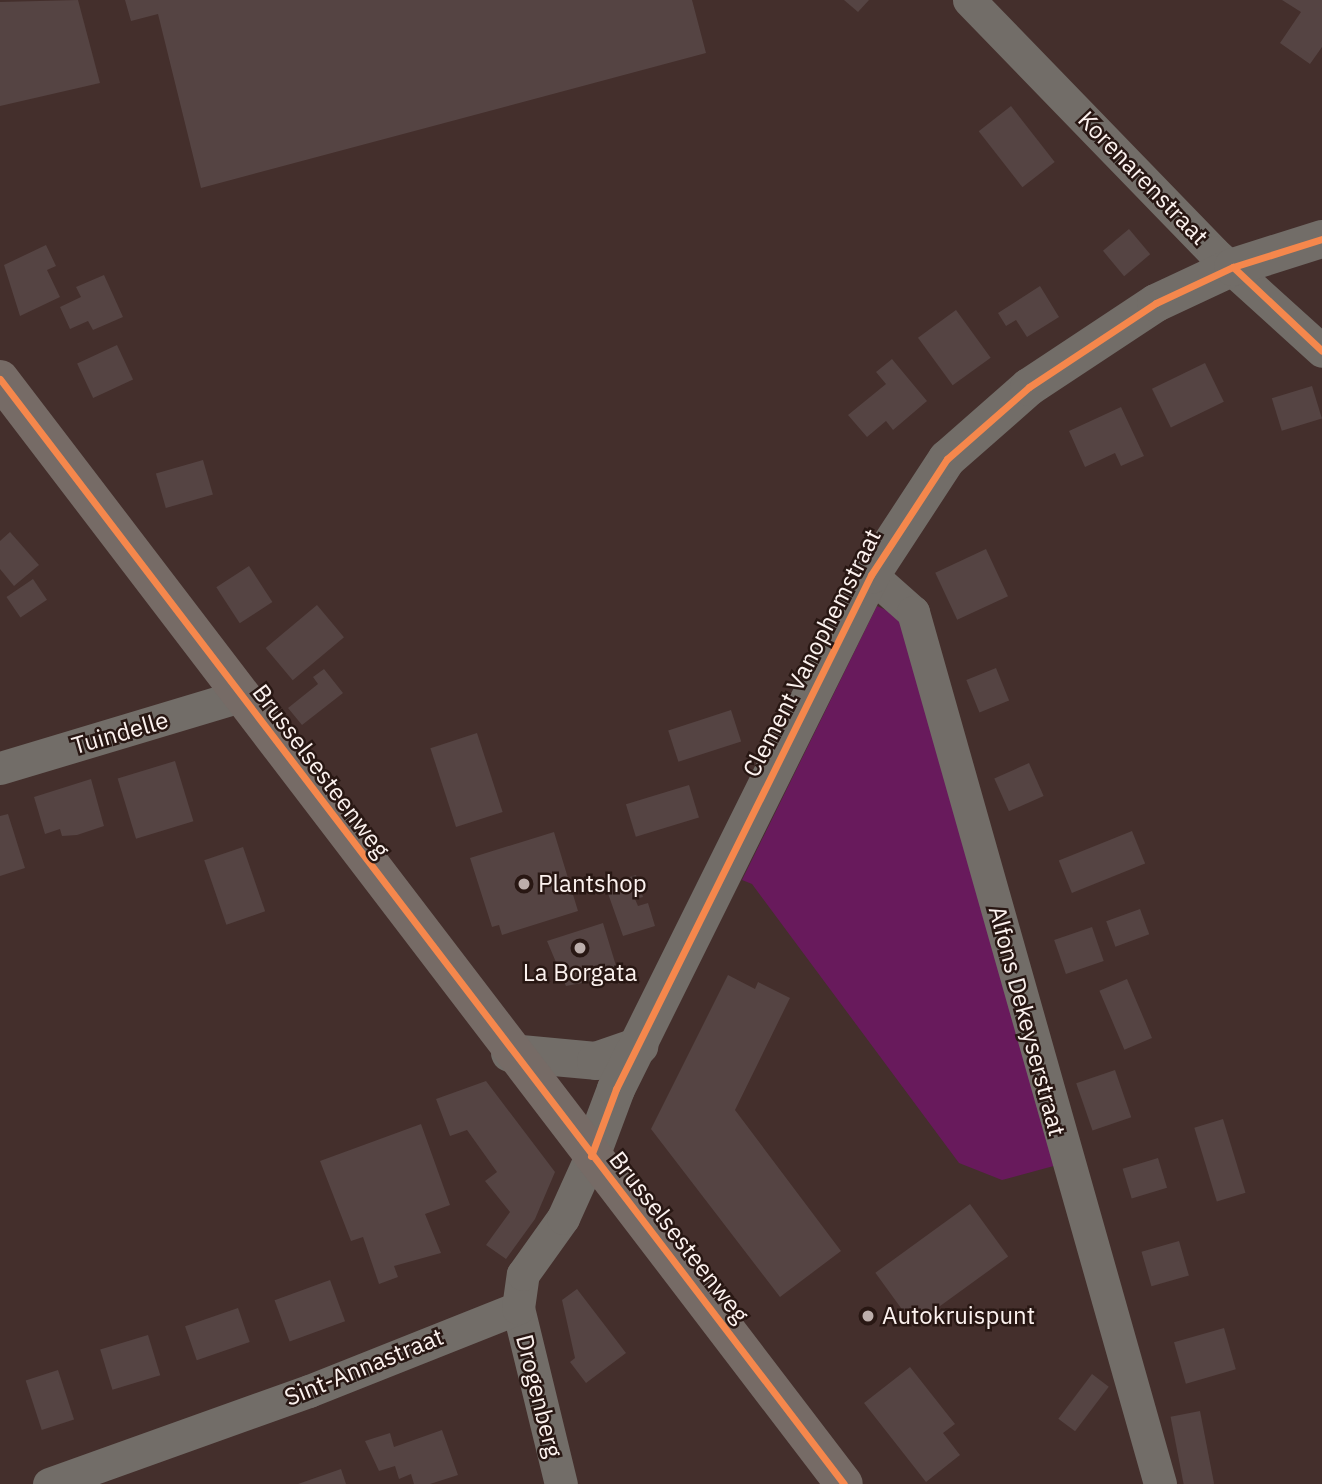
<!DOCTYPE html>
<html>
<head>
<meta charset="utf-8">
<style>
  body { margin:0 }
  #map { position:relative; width:1322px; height:1484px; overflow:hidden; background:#442f2c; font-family:"IBM Plex Sans",sans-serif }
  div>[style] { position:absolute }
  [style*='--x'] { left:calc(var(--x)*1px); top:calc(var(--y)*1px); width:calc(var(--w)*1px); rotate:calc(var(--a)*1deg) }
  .green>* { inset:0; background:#681a5c }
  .building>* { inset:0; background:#554443; transform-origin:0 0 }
  .minor>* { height:33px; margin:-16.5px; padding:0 16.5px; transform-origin:16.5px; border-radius:16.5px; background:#726d68 }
  .tertiary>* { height:38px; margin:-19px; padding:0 19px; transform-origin:19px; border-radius:19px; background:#726d68 }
  .primary>* { height:38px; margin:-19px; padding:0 19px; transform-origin:19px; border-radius:19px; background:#766b66 }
  .cycleway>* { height:7px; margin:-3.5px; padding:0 3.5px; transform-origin:3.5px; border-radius:3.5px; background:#f5874c }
  .dots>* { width:19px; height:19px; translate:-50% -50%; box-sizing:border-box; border:4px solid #281713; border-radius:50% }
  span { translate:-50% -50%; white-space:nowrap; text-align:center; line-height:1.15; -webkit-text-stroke:5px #281713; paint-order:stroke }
  .street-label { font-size:24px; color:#fcf2ef }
  .poi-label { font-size:24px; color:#fcf2ef }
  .left { translate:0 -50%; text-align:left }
</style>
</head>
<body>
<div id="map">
  <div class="green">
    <div style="clip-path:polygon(877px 606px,906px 619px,1061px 1164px,1002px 1180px,959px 1163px,752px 884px,742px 880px)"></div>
  </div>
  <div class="building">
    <div style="clip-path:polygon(78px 0,100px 83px,0 106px,0 2px)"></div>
    <div style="clip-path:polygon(125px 0,692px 0,706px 53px,201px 188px,158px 14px,131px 21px)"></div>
    <div style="clip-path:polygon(844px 0,869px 0,858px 12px)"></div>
    <div style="clip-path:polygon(1282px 0,1322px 0,1322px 47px,1310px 64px,1280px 43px,1301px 12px)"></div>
    <div style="left:1011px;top:106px;width:71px;height:41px;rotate:52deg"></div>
    <div style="left:1129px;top:229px;width:33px;height:34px;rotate:50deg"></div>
    <div style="clip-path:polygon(46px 245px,56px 266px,47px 270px,60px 297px,20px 316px,4px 265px)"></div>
    <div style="clip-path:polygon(104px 275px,123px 317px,93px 330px,88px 321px,70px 329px,60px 307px,81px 297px,76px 287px)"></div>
    <div style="clip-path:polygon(1040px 286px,1059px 317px,1027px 337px,1016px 320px,1006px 326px,998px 313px)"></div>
    <div style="left:956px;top:310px;width:59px;height:47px;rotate:54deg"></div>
    <div style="left:117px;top:345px;width:38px;height:44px;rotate:65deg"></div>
    <div style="clip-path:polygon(892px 359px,927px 401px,893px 430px,886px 421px,867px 437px,848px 415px,886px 384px,876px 372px)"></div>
    <div style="left:1205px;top:363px;width:43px;height:59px;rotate:64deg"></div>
    <div style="left:1312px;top:386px;width:34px;height:42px;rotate:73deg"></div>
    <div style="clip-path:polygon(1121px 407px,1144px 456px,1121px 466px,1115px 453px,1085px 467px,1069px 431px)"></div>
    <div style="left:203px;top:460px;width:36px;height:49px;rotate:74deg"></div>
    <div style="clip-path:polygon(10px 532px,39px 565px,14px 586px,0 569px,0 541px)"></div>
    <div style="left:986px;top:549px;width:52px;height:56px;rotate:65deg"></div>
    <div style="left:249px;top:566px;width:43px;height:39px;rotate:57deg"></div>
    <div style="left:33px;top:579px;width:25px;height:32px;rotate:56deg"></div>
    <div style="left:317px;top:605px;width:42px;height:67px;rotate:50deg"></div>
    <div style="left:996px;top:668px;width:35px;height:32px;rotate:68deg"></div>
    <div style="clip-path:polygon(324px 669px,343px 693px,302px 725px,288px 708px,318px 684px,313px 677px)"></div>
    <div style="left:731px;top:710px;width:33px;height:66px;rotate:72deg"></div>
    <div style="left:477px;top:733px;width:83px;height:49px;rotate:72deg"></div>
    <div style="left:175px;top:761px;width:63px;height:60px;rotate:73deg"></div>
    <div style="left:1029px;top:763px;width:36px;height:38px;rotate:66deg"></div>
    <div style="clip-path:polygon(91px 779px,104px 826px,77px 835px,62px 836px,60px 829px,45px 834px,34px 797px)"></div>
    <div style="left:689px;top:785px;width:34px;height:66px;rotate:73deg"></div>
    <div style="clip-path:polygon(8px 814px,25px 868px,0 876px,0 816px)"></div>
    <div style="left:1132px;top:831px;width:35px;height:79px;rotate:68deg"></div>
    <div style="clip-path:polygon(554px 832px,578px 911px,502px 935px,499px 925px,492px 927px,470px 858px)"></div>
    <div style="left:243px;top:847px;width:68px;height:41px;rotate:71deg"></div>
    <div style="clip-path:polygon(636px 875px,643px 897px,635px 899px,638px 906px,648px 903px,655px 926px,623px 936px,605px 885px)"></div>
    <div style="left:1140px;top:909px;width:27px;height:36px;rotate:70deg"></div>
    <div style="clip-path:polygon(603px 923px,617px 969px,604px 974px,603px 979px,566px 986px,547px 941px)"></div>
    <div style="left:1092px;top:927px;width:36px;height:40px;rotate:71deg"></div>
    <div style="clip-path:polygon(728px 975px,755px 989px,758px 982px,790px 998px,735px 1110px,841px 1251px,780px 1297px,651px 1129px)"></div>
    <div style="left:1127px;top:979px;width:64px;height:30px;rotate:67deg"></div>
    <div style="left:1115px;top:1070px;width:50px;height:41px;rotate:71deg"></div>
    <div style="clip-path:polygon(486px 1081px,555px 1172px,535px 1219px,506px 1259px,486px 1245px,510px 1212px,485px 1181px,497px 1172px,467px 1130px,450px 1136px,436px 1099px)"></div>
    <div style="left:1223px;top:1119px;width:77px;height:30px;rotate:73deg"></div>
    <div style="clip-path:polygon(421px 1124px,450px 1205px,425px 1214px,441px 1253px,394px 1266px,398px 1277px,379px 1284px,363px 1237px,351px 1241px,320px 1161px)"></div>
    <div style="left:1158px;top:1158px;width:31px;height:37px;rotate:73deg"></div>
    <div style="left:970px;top:1204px;width:65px;height:117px;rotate:54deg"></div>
    <div style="left:1179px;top:1241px;width:36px;height:39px;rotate:74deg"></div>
    <div style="left:330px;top:1280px;width:44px;height:59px;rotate:70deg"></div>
    <div style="clip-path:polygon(577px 1289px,626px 1353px,586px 1383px,570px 1362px,575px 1358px,562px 1300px)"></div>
    <div style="left:238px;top:1308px;width:36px;height:56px;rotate:71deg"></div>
    <div style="left:1224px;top:1328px;width:43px;height:52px;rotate:74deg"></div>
    <div style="left:148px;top:1335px;width:42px;height:50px;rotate:73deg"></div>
    <div style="clip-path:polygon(910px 1367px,955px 1424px,943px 1433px,960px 1455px,926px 1482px,864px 1403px)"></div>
    <div style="left:58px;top:1370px;width:52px;height:34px;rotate:72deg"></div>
    <div style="left:1092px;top:1374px;width:21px;height:56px;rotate:37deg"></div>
    <div style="left:1200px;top:1411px;width:74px;height:30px;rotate:79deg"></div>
    <div style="clip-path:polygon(442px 1430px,458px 1475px,430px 1484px,414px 1484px,411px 1474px,399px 1479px,395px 1466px,379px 1471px,365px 1441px,390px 1433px,394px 1447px)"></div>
    <div style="clip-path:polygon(341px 1469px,346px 1484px,298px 1484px)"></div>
  </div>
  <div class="minor">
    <div style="--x:969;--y:0;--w:351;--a:45.9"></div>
    <div style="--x:1213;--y:252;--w:147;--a:42.2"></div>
    <div style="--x:871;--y:575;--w:56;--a:41.4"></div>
    <div style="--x:913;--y:612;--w:906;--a:74.18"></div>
    <div style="--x:0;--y:768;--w:251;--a:-16.7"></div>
    <div style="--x:518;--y:1308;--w:181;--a:76.3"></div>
    <div style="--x:49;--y:1484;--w:276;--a:-19.7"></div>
    <div style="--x:309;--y:1391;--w:225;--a:-21.7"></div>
    <div style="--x:518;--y:1308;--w:34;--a:-82"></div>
    <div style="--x:523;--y:1274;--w:69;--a:-54.5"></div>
    <div style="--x:563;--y:1218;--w:68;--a:-65.7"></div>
  </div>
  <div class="tertiary">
    <div style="--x:510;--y:1053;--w:86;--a:5.3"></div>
    <div style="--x:596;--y:1061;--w:46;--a:-19.2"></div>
    <div style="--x:591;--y:1156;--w:72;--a:-69.5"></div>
    <div style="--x:616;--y:1089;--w:574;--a:-63.61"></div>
    <div style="--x:871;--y:575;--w:139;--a:-56.8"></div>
    <div style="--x:947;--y:459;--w:109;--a:-41.3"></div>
    <div style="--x:1029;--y:387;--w:152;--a:-33.5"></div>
    <div style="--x:1156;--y:303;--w:85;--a:-25.1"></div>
    <div style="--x:1233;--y:267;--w:93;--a:-17.5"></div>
  </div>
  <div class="primary">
    <div style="--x:0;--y:379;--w:1390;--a:52.63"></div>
  </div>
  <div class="cycleway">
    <div style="--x:1233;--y:267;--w:122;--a:43.3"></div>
    <div style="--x:0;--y:379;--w:1390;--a:52.63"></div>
    <div style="--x:591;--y:1156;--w:72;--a:-69.5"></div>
    <div style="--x:616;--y:1089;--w:574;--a:-63.61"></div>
    <div style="--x:871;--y:575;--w:139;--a:-56.8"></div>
    <div style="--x:947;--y:459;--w:109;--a:-41.3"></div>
    <div style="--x:1029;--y:387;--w:152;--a:-33.5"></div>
    <div style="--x:1156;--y:303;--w:85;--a:-25.1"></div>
    <div style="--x:1233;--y:267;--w:93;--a:-17.5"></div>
  </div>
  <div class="dots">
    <div style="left:524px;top:884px;background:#bcaeab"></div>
    <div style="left:580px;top:948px;background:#bcaeab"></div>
    <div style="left:868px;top:1316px;background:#bcaeab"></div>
  </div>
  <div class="street-label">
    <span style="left:1143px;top:178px;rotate:46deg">Korenarenstraat</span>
    <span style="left:812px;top:653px;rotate:-63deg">Clement Vanophemstraat</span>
    <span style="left:120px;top:733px;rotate:-16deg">Tuindelle</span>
    <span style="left:321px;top:771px;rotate:53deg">Brusselsesteenweg</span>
    <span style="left:1027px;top:1021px;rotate:75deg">Alfons Dekeyserstraat</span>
    <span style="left:679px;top:1237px;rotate:52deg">Brusselsesteenweg</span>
    <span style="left:364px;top:1367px;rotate:-22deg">Sint-Annastraat</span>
    <span style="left:539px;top:1396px;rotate:76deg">Drogenberg</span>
  </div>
  <div class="poi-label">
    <span class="left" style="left:538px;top:884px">Plantshop</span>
    <span style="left:580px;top:973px">La Borgata</span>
    <span class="left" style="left:882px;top:1316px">Autokruispunt</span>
  </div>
</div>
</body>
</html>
